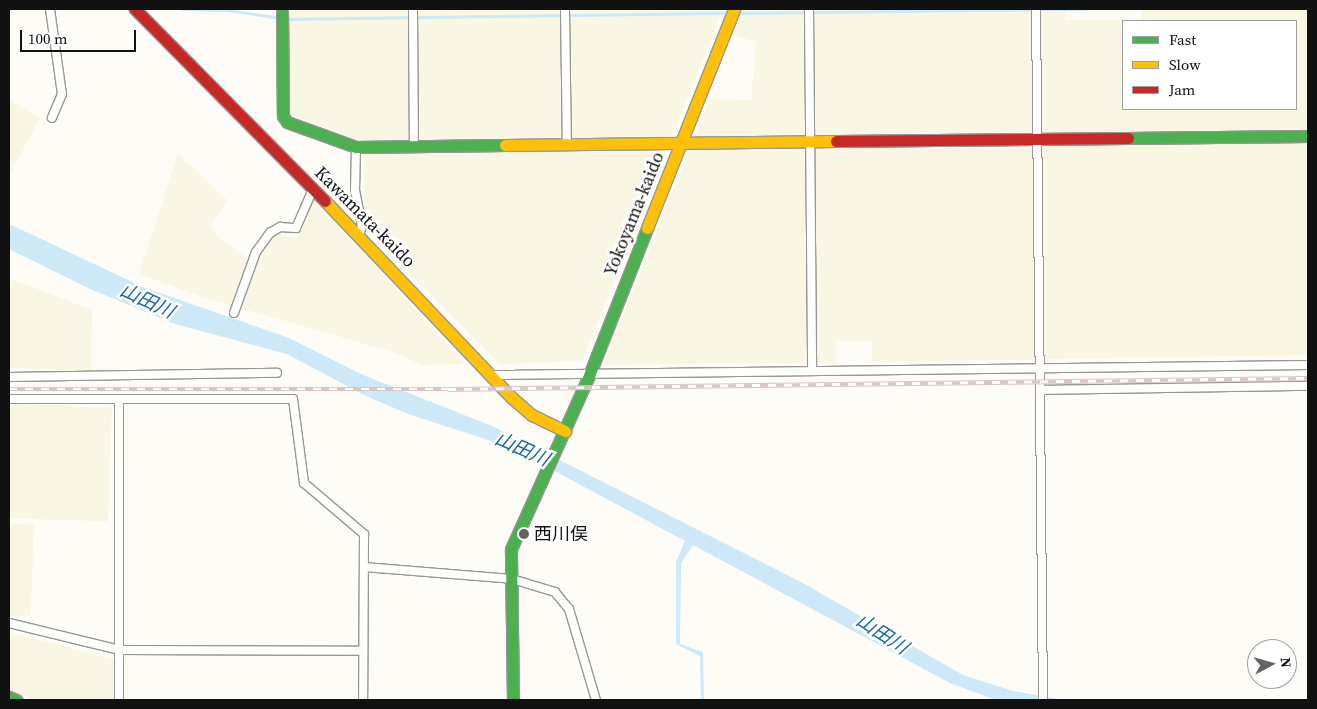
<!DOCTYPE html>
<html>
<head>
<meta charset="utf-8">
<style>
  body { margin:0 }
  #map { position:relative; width:1317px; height:709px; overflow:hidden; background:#fdfcf7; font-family:"Source Serif 4","Noto Sans JP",serif }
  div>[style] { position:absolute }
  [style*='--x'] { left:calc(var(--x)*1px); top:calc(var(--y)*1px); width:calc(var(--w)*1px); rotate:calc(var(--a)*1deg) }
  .farmland>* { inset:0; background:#f9f7e4; transform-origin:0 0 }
  .water>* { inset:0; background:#cde8f7 }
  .stream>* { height:2.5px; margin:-1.25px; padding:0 1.25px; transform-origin:1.25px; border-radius:1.25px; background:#cde8f7 }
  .roads { filter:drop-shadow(1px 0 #979795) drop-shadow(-1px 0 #979795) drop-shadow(0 1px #979795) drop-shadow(0 -1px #979795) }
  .street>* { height:8px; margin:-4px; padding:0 4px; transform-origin:4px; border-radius:4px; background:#fffffe }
  .fast>* { height:11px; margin:-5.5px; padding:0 5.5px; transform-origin:5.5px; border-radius:5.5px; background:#4caf50 }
  .slow>* { height:11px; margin:-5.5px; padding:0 5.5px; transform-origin:5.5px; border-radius:5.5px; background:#ffc107 }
  .jam>* { height:11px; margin:-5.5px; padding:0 5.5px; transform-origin:5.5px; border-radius:5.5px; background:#c62828 }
  .rail>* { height:4.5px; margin-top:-2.25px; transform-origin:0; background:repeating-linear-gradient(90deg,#fff 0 8px,#d9c6c7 0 16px); box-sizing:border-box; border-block:1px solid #d9c6c7 }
  .dots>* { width:14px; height:14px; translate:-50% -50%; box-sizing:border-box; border:2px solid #fff; border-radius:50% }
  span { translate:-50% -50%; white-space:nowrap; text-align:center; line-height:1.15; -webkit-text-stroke:5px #fff; paint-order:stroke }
  .street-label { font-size:18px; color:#111 }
  .poi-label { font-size:18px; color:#111 }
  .left { translate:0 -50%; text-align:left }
  .water-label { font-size:19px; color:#1768a6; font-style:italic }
  .frame { position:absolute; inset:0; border:10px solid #111; pointer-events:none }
  .legend { position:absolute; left:1122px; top:20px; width:175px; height:90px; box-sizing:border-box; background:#fff; border:1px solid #a0a0a0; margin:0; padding:6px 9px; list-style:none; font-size:15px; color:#111 }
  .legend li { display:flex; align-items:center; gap:10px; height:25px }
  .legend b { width:25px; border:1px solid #a0a0a0 }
  .north { position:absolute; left:1247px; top:639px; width:50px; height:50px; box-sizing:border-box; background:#fff; border:1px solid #a0a0a0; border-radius:50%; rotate:84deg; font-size:14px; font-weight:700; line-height:20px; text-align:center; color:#111 }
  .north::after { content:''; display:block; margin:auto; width:18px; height:22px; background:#646362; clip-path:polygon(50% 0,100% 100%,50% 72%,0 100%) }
  .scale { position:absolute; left:20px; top:30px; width:116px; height:22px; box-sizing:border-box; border:2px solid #111; border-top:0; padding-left:6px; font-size:15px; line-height:18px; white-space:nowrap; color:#111; -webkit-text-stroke:4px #fff; paint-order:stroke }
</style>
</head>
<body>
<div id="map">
  <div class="farmland">
    <div style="clip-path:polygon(284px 9px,723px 9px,582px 361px,500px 364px,377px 241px,365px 209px,364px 144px,287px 113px)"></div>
    <div style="clip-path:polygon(evenodd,740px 9px,1065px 9px,1065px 20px,1141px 20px,1141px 9px,1308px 9px,1308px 355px,872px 362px,872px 342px,837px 341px,835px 363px,603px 365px,710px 99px,751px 100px,756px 42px,731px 34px,740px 9px,1123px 21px,1296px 21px,1296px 109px,1123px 109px,1123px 21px)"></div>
    <div style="clip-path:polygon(9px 99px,40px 118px,9px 176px)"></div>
    <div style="clip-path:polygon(178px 154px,227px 200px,211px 225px,219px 237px,254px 264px,276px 234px,297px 239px,313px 199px,465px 364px,422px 365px,393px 352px,202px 297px,139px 274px)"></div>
    <div style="clip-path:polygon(9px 278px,92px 310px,91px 371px,9px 368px)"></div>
    <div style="left:9px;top:404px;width:103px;height:114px;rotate:2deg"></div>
    <div style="left:9px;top:524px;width:25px;height:92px;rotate:2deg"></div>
    <div style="clip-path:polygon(9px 632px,114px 659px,114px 700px,34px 700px,9px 691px)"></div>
  </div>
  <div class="water">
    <div style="clip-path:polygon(9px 224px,143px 287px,289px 338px,363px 375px,492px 426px,801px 582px,963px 675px,1013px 691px,1064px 700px,996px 700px,950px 683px,693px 545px,681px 563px,680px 644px,703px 652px,704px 700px,701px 700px,700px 656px,676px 644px,676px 562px,685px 541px,510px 447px,408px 414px,364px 395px,287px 354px,175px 324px,88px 288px,9px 249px)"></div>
  </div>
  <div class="stream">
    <div style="--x:182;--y:9;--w:46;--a:1.2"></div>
    <div style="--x:228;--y:10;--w:53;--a:8.7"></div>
    <div style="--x:735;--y:13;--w:351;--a:-0.7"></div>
    <div style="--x:285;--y:19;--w:445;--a:-0.8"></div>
  </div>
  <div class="roads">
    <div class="street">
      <div style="--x:50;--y:9;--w:86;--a:82"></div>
      <div style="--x:62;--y:94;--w:26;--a:113"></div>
      <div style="--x:413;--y:9;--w:138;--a:89.6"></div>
      <div style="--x:565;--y:9;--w:136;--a:89.2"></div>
      <div style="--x:809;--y:9;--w:361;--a:89.5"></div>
      <div style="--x:1036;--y:9;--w:691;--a:89.42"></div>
      <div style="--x:356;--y:147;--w:43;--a:91.3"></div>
      <div style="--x:355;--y:190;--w:36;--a:79"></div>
      <div style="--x:362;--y:225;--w:11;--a:105"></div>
      <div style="--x:234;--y:313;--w:65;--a:-70.2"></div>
      <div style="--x:256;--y:252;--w:24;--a:-54"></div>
      <div style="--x:270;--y:233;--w:12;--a:-31"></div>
      <div style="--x:280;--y:227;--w:16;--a:4"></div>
      <div style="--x:296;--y:228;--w:43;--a:-66.4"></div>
      <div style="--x:490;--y:375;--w:818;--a:-0.7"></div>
      <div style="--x:9;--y:377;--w:268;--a:-0.9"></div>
      <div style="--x:1040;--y:390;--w:268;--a:-0.9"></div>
      <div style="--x:9;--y:399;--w:284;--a:0"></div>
      <div style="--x:293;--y:399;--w:85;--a:82.5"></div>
      <div style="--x:304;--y:483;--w:79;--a:40.4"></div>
      <div style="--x:364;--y:534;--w:166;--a:90.3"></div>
      <div style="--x:364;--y:567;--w:148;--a:4.6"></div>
      <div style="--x:512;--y:579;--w:45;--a:16.8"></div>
      <div style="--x:555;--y:592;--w:22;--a:51"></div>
      <div style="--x:569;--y:609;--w:95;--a:73.5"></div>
      <div style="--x:9;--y:623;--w:114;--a:13.7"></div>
      <div style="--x:120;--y:650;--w:243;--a:0.2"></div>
      <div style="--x:119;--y:700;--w:301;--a:-90"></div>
    </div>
    <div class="fast">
      <div style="--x:282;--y:9;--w:107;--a:89.5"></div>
      <div style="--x:283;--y:116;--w:7;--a:56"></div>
      <div style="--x:287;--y:122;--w:73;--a:19.9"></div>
      <div style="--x:356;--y:147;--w:149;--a:-0.8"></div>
      <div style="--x:1128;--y:138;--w:180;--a:-0.6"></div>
      <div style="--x:9;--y:697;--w:8;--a:23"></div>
      <div style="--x:513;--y:700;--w:151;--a:-90.8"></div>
      <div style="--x:511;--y:549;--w:193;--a:-65.8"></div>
      <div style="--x:590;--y:373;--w:156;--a:-68.5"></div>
    </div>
    <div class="slow">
      <div style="--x:505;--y:145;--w:331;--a:-0.7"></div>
      <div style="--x:325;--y:201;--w:270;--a:46.5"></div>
      <div style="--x:511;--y:397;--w:28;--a:41"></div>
      <div style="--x:532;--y:415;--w:37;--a:26"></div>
      <div style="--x:647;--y:228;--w:236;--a:-68.3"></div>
    </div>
    <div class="jam">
      <div style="--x:135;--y:9;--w:270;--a:45.3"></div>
      <div style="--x:836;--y:141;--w:292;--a:-0.6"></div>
    </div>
  </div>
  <div class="rail">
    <div style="--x:9;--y:389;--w:439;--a:0"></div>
    <div style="--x:448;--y:389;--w:860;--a:-0.73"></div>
  </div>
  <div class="dots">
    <div style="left:524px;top:534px;background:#646362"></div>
  </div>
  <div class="street-label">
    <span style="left:634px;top:214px;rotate:-68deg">Yokoyama-kaido</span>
    <span style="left:365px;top:217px;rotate:45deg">Kawamata-kaido</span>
  </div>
  <div class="poi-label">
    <span class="left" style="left:534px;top:534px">西川俣</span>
  </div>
  <div class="water-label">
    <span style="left:147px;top:301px;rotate:25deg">山田川</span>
    <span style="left:522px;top:449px;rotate:24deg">山田川</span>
    <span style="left:882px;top:634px;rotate:33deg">山田川</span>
  </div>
  <div class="frame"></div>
  <ul class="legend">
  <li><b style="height:6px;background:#4caf50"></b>Fast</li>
  <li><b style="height:6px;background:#ffc107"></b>Slow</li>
  <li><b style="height:6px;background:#c62828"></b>Jam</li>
  </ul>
  <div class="north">N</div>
  <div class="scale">100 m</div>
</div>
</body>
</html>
